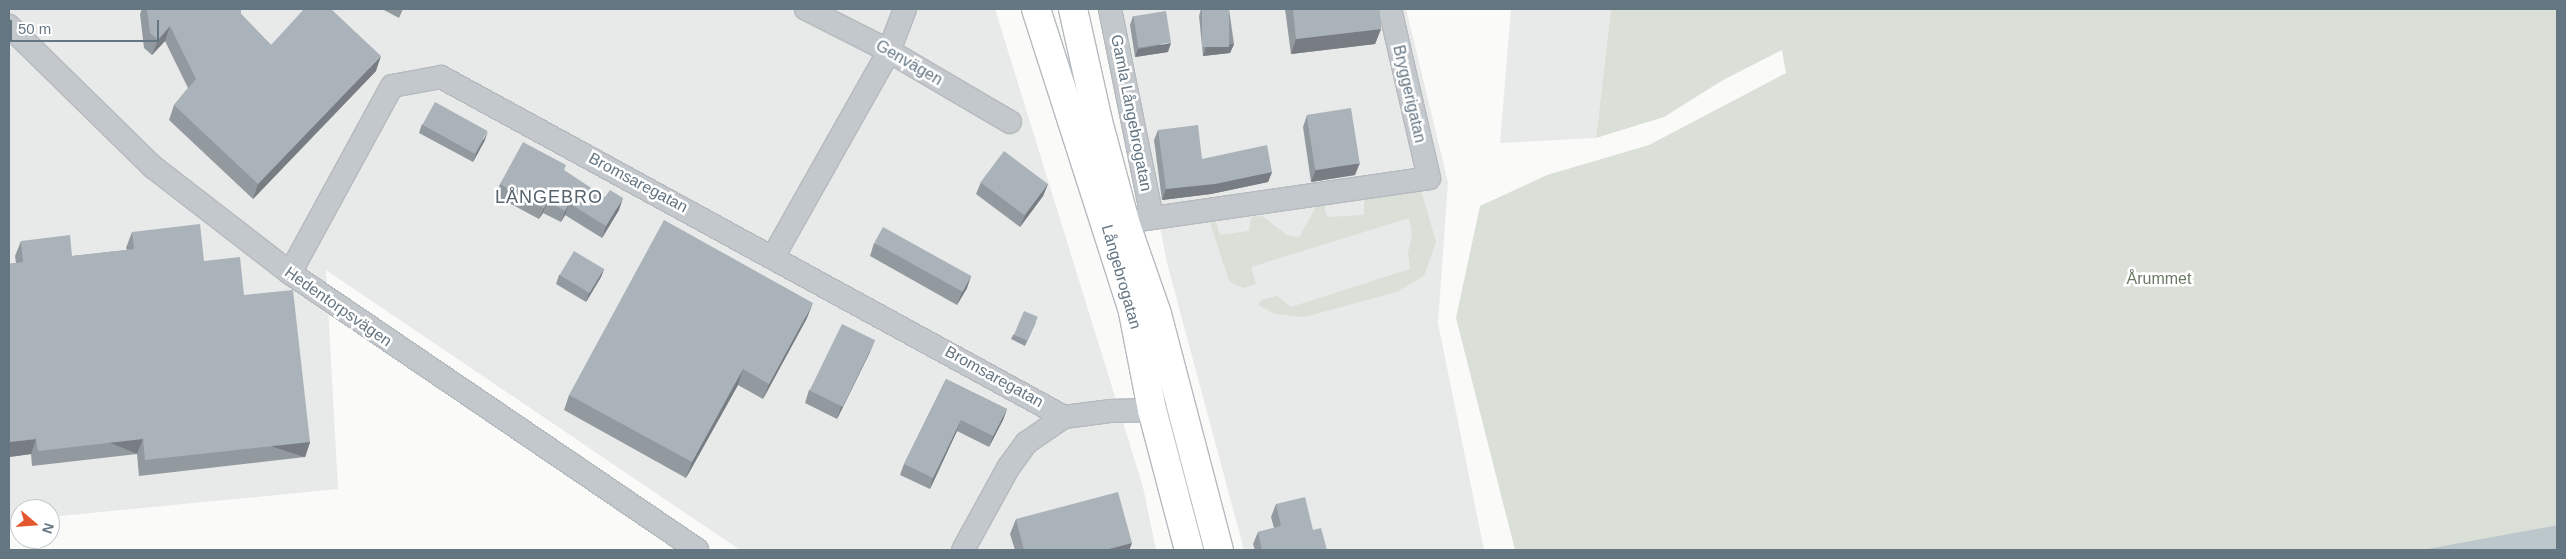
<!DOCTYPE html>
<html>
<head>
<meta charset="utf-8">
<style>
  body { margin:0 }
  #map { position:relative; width:2566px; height:559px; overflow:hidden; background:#fafaf8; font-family:Helvetica,sans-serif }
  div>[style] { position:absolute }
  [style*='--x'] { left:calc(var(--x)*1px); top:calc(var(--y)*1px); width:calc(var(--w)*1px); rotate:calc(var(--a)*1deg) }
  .built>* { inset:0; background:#e8e9e9 }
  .green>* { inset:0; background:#dadfd7 }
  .water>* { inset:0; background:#bbc7cb }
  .roads { filter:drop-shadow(1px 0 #b5babe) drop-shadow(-1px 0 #b5babe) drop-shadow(0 1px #b5babe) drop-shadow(0 -1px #b5babe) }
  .minor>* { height:22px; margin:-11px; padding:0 11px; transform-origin:11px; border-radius:11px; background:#c3c8cc }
  .major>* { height:28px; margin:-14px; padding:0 14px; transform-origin:14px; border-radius:14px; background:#fff }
  .wall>* { inset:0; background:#929a9f }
  .shaded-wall>* { inset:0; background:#777d82; transform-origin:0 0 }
  .building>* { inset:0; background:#aab3b9; transform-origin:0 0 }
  span { translate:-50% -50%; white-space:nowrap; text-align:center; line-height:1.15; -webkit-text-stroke:5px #fff; paint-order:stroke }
  .street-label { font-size:16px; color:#657683 }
  .park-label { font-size:16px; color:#687a64 }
  .neighbourhood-label { font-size:18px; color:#57646e; letter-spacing:1px }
  .frame { position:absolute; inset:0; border:10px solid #657683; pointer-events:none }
  .north { position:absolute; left:10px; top:499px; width:50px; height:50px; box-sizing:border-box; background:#fff; border:1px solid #c1c8cd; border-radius:50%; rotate:108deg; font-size:14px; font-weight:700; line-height:20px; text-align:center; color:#657683 }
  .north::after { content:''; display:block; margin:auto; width:18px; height:22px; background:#e4572e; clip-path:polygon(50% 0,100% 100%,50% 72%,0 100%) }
  .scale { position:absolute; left:10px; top:20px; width:149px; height:22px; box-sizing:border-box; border:2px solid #657683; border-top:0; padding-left:6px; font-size:15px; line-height:18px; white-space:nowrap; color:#657683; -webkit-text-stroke:4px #fff; paint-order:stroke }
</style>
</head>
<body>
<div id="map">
  <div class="built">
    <div style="clip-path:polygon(9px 9px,995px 9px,1143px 487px,1156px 550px,740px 550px,326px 270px,338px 489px,50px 517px,50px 509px,20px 509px,20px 520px,9px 522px)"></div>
    <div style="clip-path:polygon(1117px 9px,1406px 9px,1448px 182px,1438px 323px,1484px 550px,1244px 550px,1167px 263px)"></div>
    <div style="clip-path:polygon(1511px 9px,1611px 9px,1596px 138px,1500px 143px)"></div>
  </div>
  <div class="green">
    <div style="clip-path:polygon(1611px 9px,2557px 9px,2557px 550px,1515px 550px,1456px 318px,1480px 206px,1547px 175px,1649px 145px,1786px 73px,1782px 50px,1723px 80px,1664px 117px,1596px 138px)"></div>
    <div style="clip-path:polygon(1421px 190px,1436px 242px,1424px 276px,1396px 292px,1305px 317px,1275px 314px,1258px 305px,1261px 300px,1277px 296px,1291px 307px,1410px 269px,1408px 253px,1412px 235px,1409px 218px,1251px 267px,1256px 284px,1243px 288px,1229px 281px,1210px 223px,1216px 222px,1220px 235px,1249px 231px,1251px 217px,1262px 216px,1287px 235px,1299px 237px,1316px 207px,1324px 205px,1327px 217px,1364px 215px,1364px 200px)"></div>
  </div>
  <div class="water">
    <div style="clip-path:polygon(2557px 525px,2557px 550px,2422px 550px,2553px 526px)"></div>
  </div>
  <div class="roads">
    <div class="minor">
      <div style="--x:806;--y:9;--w:93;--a:26.8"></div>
      <div style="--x:889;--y:51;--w:140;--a:30.4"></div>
      <div style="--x:1110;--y:9;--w:212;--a:78.6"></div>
      <div style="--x:9;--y:26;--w:202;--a:44.4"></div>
      <div style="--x:153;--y:167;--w:173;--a:37.7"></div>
      <div style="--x:290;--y:273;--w:492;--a:34.2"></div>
      <div style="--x:1125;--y:222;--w:307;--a:-8.2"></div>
      <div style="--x:1429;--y:178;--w:173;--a:-103"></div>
      <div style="--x:773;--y:257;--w:236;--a:-60.6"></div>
      <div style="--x:889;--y:51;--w:45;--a:-69.1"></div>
      <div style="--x:290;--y:273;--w:213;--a:-61.4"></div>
      <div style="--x:392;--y:86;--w:50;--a:-10.4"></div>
      <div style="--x:441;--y:77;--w:710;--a:28.62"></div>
      <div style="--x:963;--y:550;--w:94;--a:-61.2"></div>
      <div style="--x:1008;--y:468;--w:31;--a:-54"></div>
      <div style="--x:1026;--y:443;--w:46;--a:-34.4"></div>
      <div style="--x:1064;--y:417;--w:46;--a:-7.4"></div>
      <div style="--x:1110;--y:411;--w:42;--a:-1.4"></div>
      <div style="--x:1152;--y:410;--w:17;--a:33"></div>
      <div style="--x:1166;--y:419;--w:15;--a:58"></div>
      <div style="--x:1174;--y:432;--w:54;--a:74.9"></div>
    </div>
    <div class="major">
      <div style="--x:1036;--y:9;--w:318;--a:72.2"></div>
      <div style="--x:1133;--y:312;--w:100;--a:79"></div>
      <div style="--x:1152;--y:410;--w:145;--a:75.2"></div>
      <div style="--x:1073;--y:9;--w:115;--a:77.4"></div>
      <div style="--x:1098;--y:121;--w:105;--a:75"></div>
      <div style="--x:1125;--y:222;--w:97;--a:70.8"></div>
      <div style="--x:1157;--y:314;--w:244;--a:75.3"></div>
    </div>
  </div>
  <div class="wall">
    <div style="clip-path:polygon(142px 9px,241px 9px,241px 14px,271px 45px,376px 71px,253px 199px,169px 120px,174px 105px,188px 88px,165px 41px,152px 55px,144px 48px,140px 14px)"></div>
    <div style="clip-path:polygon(382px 9px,403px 9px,399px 18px)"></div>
    <div style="clip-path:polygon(1201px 9px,1229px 9px,1234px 44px,1230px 53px,1203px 56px,1199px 16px)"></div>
    <div style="clip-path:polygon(1285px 9px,1379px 9px,1381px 29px,1375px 44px,1291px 54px)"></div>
    <div style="clip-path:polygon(1133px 16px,1168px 52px,1135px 57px,1130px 25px)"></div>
    <div style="clip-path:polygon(1307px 115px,1355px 175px,1311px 182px,1303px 127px)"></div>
    <div style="clip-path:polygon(422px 124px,485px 140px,473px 162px,419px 133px)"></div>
    <div style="clip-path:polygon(1158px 130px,1202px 159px,1272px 172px,1268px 182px,1211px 194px,1162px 200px,1154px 140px)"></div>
    <div style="clip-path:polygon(564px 171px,619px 210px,602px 238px,565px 215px,561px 222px,543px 213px,539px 219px,496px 196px,500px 184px)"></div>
    <div style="clip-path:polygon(981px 182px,1048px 184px,1043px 196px,1020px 227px,976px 194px)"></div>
    <div style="clip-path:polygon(132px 232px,204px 261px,244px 295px,310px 442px,305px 457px,139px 476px,137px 454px,32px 466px,31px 454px,9px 457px,9px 264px,16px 263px,15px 256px,21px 241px,72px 256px,127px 250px,126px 248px)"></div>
    <div style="clip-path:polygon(874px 243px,971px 276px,967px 288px,957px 305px,870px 256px)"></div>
    <div style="clip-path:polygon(604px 269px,601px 277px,586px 302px,556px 284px,559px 275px)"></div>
    <div style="clip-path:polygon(807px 318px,763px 399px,738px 385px,686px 478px,564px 410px,569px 395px)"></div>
    <div style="clip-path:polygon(1036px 322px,1025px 346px,1011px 339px,1013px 335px)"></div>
    <div style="clip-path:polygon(870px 352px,837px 419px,805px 403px,809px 390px)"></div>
    <div style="clip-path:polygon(946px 379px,1007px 409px,1003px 420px,989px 447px,957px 431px,930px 489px,900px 475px,904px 464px)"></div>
    <div style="clip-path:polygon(1276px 504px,1313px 530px,1327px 550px,1255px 550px,1253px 544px,1258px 532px,1274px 528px,1271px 517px)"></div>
    <div style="clip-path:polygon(1016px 519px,1132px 543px,1129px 550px,1015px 550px,1010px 534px)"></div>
  </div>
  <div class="shaded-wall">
    <div style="clip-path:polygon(170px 26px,165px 41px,152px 55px,158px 40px)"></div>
    <div style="clip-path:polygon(1381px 29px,1375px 44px,1291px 54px,1296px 39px)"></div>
    <div style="clip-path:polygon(1171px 43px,1168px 52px,1135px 57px,1138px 49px)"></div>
    <div style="clip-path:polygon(1234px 44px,1230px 53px,1203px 56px,1206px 47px)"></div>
    <div style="clip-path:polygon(381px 56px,376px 71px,253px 199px,258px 184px)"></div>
    <div style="clip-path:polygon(488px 131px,485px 140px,473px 162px,476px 154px)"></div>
    <div style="clip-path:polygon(1360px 163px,1355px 175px,1311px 182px,1316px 169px)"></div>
    <div style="clip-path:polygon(1272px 172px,1268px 182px,1211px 194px,1162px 200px,1166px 189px)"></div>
    <div style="clip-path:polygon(1048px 184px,1043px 196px,1020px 227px,1025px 215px)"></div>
    <div style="clip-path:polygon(623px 198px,619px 210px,602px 238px,606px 226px)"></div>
    <div style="clip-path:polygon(547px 201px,543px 213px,539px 219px,544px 208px)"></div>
    <div style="clip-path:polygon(569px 203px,565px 215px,561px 222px,565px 211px)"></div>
    <div style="clip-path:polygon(604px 269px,601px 277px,586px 302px,589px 293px)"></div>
    <div style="clip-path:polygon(971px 276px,967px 288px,957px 305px,962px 292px)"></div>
    <div style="clip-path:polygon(813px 303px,807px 318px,763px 399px,769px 384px)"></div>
    <div style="clip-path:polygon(875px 340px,870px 352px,837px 419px,841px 407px)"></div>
    <div style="clip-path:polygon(743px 369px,738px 385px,686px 478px,692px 462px)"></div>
    <div style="clip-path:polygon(1007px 409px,1003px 420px,989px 447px,993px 436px)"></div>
    <div style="clip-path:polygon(961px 420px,957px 431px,930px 489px,933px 478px)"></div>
    <div style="clip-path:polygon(36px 439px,31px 454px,9px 457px,9px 442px)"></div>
    <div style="left:143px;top:439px;width:16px;height:106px;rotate:112deg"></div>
    <div style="left:310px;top:442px;width:16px;height:166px;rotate:108deg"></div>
    <div style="clip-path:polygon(1132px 543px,1129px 550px,1105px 550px)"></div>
  </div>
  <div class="building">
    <div style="clip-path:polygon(147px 9px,241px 9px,241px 14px,271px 45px,304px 9px,331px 9px,381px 56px,258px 184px,174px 105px,196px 79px,170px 26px,158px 40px,150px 33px)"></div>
    <div style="left:1202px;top:9px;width:27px;height:38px"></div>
    <div style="clip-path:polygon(1293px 9px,1379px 9px,1381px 29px,1296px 39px)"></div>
    <div style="left:1166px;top:11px;width:32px;height:33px;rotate:81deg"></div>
    <div style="left:435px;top:102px;width:60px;height:26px;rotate:29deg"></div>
    <div style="left:1351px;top:108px;width:56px;height:45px;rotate:81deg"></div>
    <div style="clip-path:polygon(1198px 125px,1202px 159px,1267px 145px,1272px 172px,1215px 184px,1166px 189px,1158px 130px)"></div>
    <div style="clip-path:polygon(523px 142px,566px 165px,564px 170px,605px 197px,610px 190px,623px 198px,606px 226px,569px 203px,565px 211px,547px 201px,544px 208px,500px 184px)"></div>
    <div style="left:1004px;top:151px;width:55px;height:39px;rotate:37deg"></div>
    <div style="clip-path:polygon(664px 220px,813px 303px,769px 384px,743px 369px,692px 462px,569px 395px)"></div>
    <div style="clip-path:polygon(200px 224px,204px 261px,240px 257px,244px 295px,293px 290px,310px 442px,145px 460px,143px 439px,38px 451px,36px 439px,9px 442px,9px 264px,23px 262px,21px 241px,70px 235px,72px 256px,134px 249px,132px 232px)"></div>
    <div style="left:883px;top:227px;width:101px;height:18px;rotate:29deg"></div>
    <div style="left:574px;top:251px;width:35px;height:28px;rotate:31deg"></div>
    <div style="left:1024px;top:311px;width:15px;height:26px;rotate:23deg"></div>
    <div style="left:842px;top:324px;width:37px;height:74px;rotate:26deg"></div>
    <div style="clip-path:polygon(946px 379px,1007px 409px,993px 436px,961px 420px,933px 478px,904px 464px)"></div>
    <div style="clip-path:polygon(1118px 492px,1132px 543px,1105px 550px,1024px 550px,1016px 519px)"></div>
    <div style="clip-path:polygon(1305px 497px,1313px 530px,1321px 528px,1327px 550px,1262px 550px,1258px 532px,1281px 526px,1276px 504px)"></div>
  </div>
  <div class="street-label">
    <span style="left:909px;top:63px;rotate:30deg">Genvägen</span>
    <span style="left:1409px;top:94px;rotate:77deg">Bryggerigatan</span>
    <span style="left:1131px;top:113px;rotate:79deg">Gamla Långebrogatan</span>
    <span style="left:638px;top:183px;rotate:28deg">Bromsaregatan</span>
    <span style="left:1121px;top:277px;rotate:74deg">Långebrogatan</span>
    <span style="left:338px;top:307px;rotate:35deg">Hedentorpsvägen</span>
    <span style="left:994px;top:377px;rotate:29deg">Bromsaregatan</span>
  </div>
  <div class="park-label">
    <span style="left:2159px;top:279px">Årummet</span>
  </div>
  <div class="neighbourhood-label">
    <span style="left:549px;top:197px">LÅNGEBRO</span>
  </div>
  <div class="frame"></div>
  <div class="north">N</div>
  <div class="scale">50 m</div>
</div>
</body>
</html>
